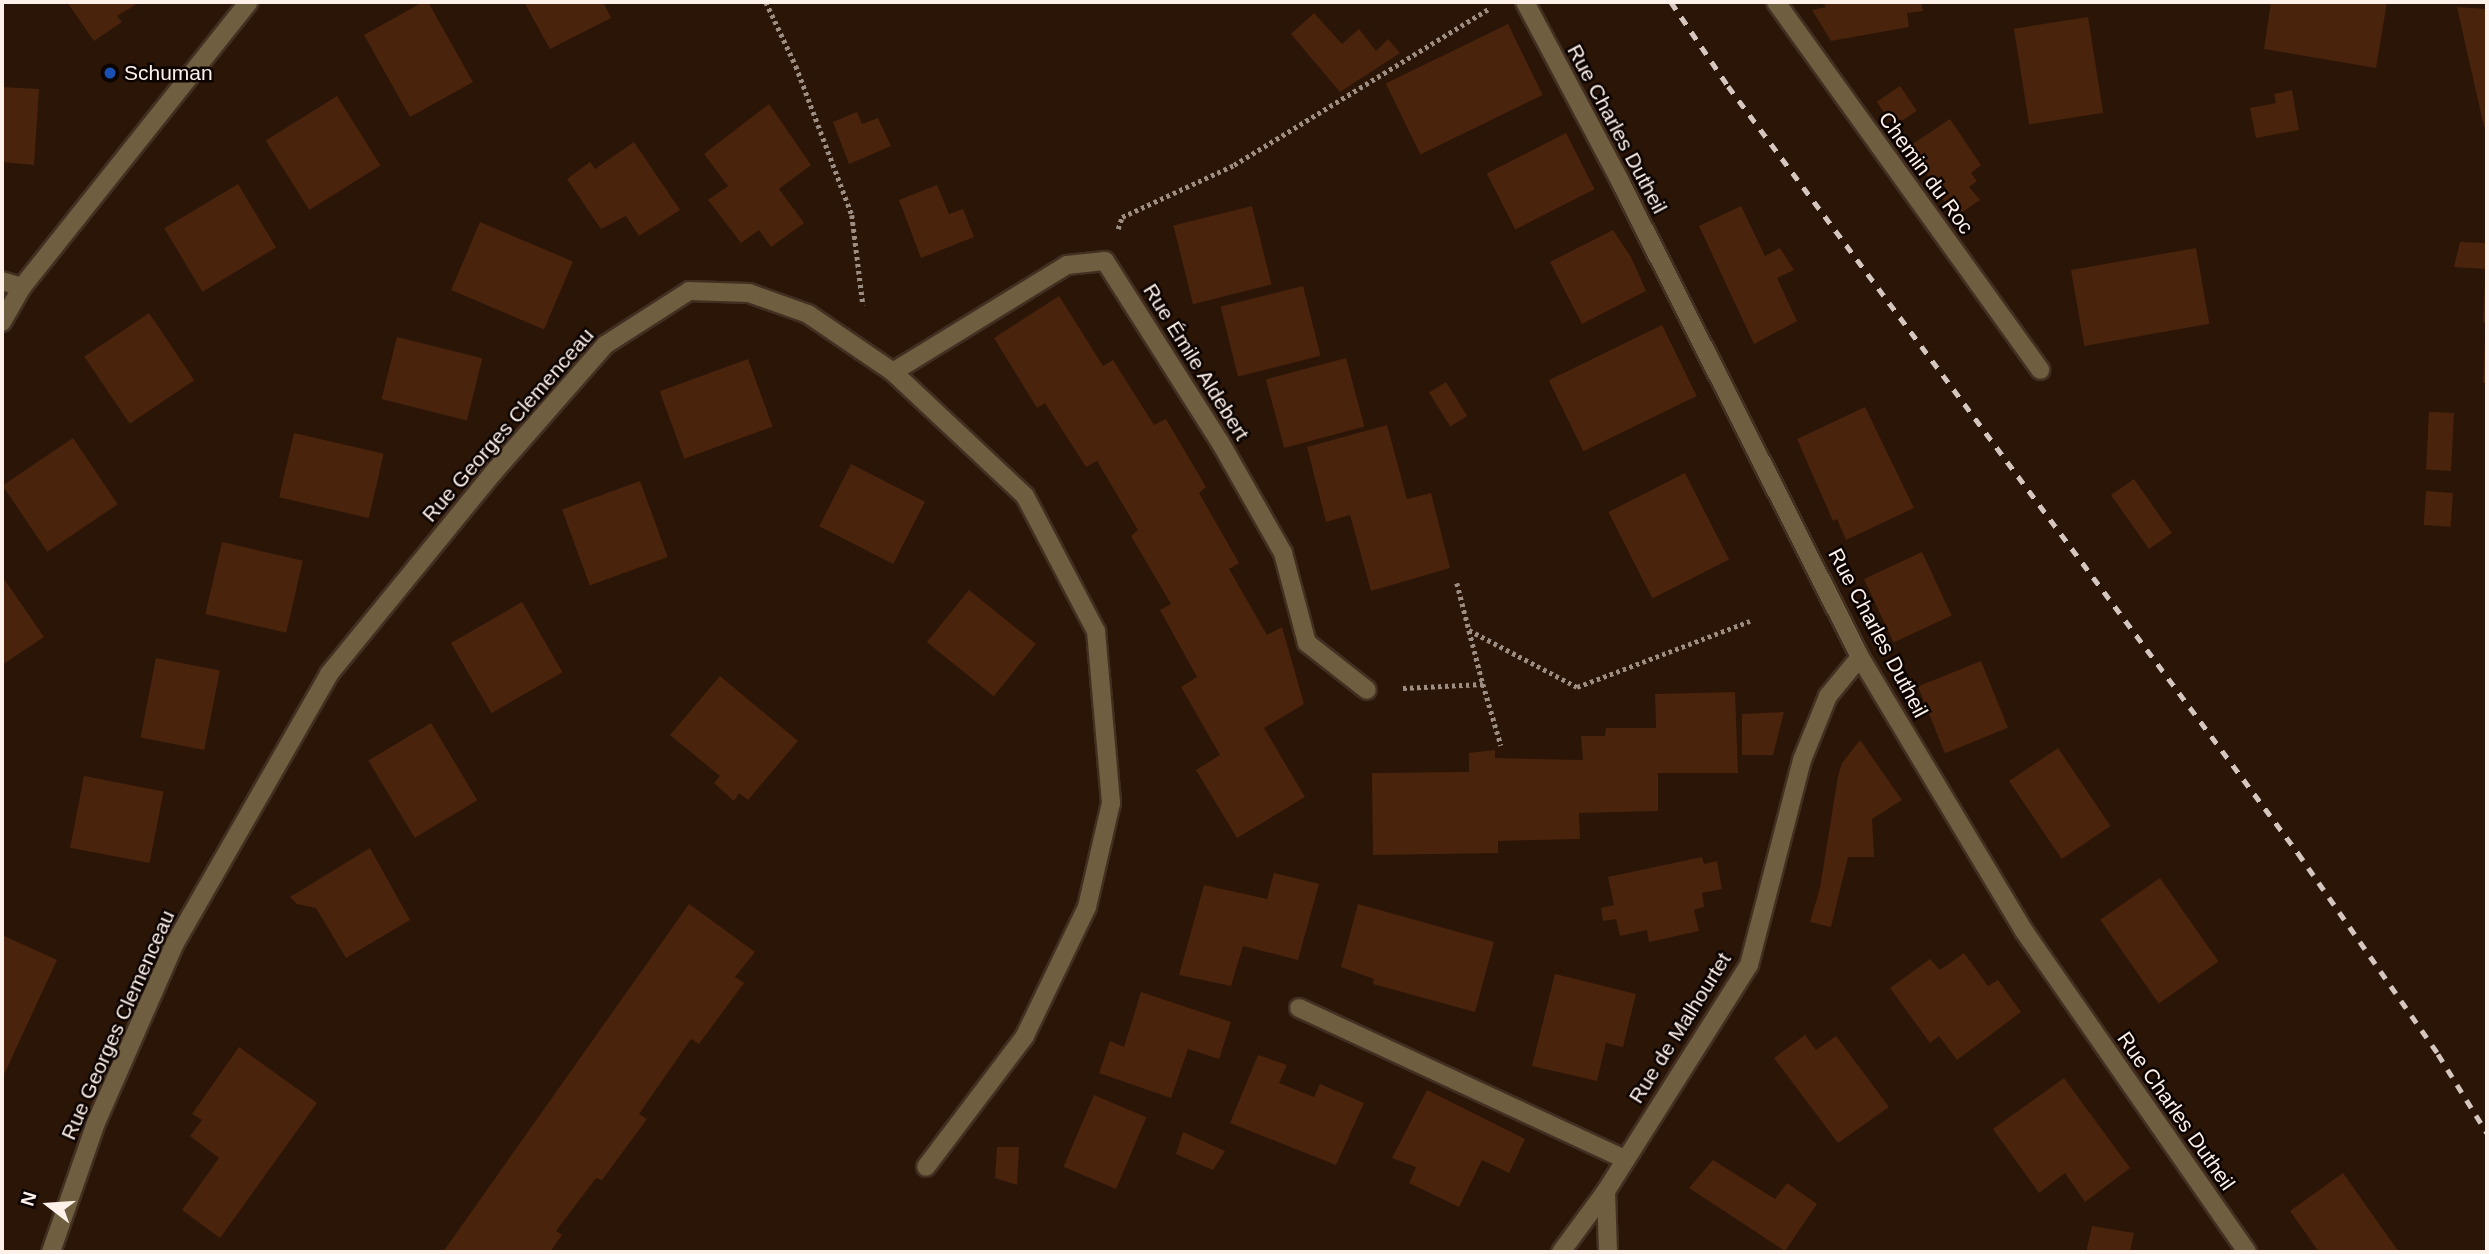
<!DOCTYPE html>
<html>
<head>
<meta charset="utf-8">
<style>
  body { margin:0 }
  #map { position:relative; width:2489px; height:1254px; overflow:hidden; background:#2a1507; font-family:Helvetica,sans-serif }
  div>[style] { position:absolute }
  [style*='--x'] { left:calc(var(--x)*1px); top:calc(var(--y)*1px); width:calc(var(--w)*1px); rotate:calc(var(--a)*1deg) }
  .building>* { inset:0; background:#4a230c; transform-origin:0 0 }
  .path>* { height:4.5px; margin-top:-2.25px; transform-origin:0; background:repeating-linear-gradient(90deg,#9d8d82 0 3.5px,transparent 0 7px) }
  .roads { filter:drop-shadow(2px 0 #432f22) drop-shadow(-2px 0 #432f22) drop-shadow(0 2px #432f22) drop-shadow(0 -2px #432f22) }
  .minor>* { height:18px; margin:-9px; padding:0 9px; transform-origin:9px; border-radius:9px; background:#6f5e3f }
  .rail>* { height:5px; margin-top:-2.5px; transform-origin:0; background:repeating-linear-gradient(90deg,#d5c7bf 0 9px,transparent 0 18px) }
  .dots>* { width:19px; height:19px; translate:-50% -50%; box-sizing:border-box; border:4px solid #0c0401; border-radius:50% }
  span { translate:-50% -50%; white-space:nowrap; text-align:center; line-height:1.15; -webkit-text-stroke:5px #0c0401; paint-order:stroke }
  .poi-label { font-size:21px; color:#fef1ea }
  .left { translate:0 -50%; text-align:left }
  .street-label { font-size:21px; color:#fef1ea }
  .frame { position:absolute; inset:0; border:4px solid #fef1ea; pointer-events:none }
  .north { position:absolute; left:14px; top:1170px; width:70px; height:70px; -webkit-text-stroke:5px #0c0401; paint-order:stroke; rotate:287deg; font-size:19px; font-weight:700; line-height:28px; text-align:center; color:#fef1ea }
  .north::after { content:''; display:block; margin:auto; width:24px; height:32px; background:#fef1ea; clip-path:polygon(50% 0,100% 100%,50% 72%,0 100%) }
</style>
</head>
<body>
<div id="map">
  <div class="building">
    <div style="clip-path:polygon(67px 2px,140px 2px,117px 16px,122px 22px,94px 41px)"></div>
    <div style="clip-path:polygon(423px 2px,428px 2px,473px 82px,410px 117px,364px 35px)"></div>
    <div style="clip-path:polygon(524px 2px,603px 2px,611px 18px,550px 49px)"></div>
    <div style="clip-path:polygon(1822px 2px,1921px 2px,1923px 11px,1907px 13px,1909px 27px,1831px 41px,1812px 10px,1826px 7px)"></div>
    <div style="clip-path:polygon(2271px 2px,2387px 2px,2376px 68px,2264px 49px)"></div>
    <div style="clip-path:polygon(2457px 7px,2487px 9px,2487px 127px,2484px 127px)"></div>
    <div style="clip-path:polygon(1314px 13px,1342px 44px,1359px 29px,1376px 51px,1388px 39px,1400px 53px,1340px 92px,1291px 34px)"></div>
    <div style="left:2088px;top:17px;width:97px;height:75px;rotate:81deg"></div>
    <div style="left:1508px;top:24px;width:79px;height:136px;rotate:64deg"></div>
    <div style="left:1900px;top:86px;width:30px;height:28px;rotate:56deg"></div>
    <div style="clip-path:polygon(2px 87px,39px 89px,34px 165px,2px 162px)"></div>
    <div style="clip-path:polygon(2292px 90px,2299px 130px,2256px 138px,2250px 108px,2276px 103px,2274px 94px)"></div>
    <div style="left:337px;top:96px;width:82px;height:84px;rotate:58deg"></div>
    <div style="clip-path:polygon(769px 104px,811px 165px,779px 189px,804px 223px,771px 247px,759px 230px,741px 243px,708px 200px,728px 186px,704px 154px)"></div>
    <div style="clip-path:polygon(857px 112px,862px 124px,878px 118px,891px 146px,849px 164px,833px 122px)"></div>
    <div style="clip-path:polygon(1950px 119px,1981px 165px,1971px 173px,1977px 181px,1969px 187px,1980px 200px,1955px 217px,1908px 147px)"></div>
    <div style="left:1566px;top:133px;width:63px;height:89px;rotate:63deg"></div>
    <div style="clip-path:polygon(634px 142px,680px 210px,639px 236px,626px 216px,601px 229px,567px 179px,590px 162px,595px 169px)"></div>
    <div style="left:238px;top:184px;width:74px;height:86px;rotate:59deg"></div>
    <div style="clip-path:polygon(937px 185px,949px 214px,963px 209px,974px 237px,921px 258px,899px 200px)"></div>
    <div style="left:1252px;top:206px;width:81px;height:81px;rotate:76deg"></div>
    <div style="clip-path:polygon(1741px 206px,1765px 256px,1780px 248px,1794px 270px,1777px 278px,1797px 321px,1754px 344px,1699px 226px)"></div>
    <div style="left:480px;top:222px;width:101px;height:74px;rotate:23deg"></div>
    <div style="clip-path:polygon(1613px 230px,1631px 257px,1646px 291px,1582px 324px,1550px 262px)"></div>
    <div style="clip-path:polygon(2460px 242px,2487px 243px,2487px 269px,2454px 267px)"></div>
    <div style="left:2196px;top:248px;width:77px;height:127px;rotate:80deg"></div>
    <div style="clip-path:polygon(2485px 279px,2487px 279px,2487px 322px,2483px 322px)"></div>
    <div style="left:1303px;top:286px;width:72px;height:85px;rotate:76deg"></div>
    <div style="clip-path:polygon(1059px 296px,1103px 366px,1113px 360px,1154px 425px,1166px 419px,1206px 487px,1199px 493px,1239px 563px,1229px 569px,1267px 635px,1282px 627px,1304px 704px,1264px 728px,1305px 797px,1237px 838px,1196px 770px,1220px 755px,1181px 687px,1197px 677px,1160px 610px,1171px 604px,1131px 536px,1138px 530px,1097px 461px,1086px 467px,1045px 403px,1037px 408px,994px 338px)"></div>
    <div style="left:149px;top:313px;width:81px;height:78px;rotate:56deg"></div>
    <div style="left:1662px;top:325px;width:79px;height:126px;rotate:64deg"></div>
    <div style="left:397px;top:337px;width:88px;height:64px;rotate:14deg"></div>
    <div style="clip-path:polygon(2485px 340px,2487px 340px,2487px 383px,2483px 383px)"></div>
    <div style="left:1346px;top:358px;width:71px;height:83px;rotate:75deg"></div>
    <div style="left:748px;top:359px;width:72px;height:94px;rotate:70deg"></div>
    <div style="left:1446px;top:382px;width:40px;height:20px;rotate:58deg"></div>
    <div style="clip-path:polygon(1865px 407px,1914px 508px,1846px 540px,1837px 519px,1833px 521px,1797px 439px)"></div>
    <div style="left:2454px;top:413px;width:58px;height:25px;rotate:93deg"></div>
    <div style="clip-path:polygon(1387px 425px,1407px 499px,1431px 493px,1450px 568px,1371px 591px,1350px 515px,1326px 522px,1307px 447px)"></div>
    <div style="left:294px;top:433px;width:92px;height:66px;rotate:13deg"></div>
    <div style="left:73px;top:438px;width:80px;height:85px;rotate:56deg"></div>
    <div style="left:851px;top:464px;width:83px;height:70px;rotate:27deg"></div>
    <div style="left:1685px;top:473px;width:97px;height:86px;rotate:63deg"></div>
    <div style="left:2134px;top:479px;width:66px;height:28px;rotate:55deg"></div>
    <div style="left:640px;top:481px;width:81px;height:83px;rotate:70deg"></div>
    <div style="left:2426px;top:491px;width:27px;height:34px;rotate:4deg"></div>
    <div style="left:222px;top:542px;width:83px;height:74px;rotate:13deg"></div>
    <div style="left:1922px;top:552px;width:70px;height:64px;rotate:65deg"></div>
    <div style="clip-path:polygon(2px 576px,44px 637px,2px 665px)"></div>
    <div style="left:969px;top:590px;width:86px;height:67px;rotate:39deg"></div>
    <div style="left:522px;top:602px;width:81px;height:82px;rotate:60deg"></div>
    <div style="left:156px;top:658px;width:65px;height:81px;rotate:11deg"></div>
    <div style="left:1981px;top:661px;width:72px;height:68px;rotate:68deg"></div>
    <div style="clip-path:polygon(720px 676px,798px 741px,748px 800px,739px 793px,734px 801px,714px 783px,720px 776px,670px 735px)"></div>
    <div style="clip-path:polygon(1735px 692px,1738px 773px,1658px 773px,1658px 811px,1579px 813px,1580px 839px,1498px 841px,1498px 853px,1373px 855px,1372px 773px,1469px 772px,1469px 753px,1495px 750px,1495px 758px,1583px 760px,1581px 736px,1605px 736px,1606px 728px,1656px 728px,1655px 694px)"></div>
    <div style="clip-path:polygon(1784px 712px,1773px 755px,1742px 755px,1742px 714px)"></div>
    <div style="left:431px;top:723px;width:90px;height:73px;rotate:59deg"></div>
    <div style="clip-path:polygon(1860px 740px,1902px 800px,1872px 819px,1874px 857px,1848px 857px,1831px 927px,1810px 922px,1820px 888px,1838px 776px,1842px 763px)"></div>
    <div style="left:2058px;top:748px;width:94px;height:59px;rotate:56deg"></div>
    <div style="left:84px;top:776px;width:81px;height:73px;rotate:11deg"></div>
    <div style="clip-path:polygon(370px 848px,410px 920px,346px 958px,316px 908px,297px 904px,290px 897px)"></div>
    <div style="clip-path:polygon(1702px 857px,1704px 864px,1717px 861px,1722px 889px,1702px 893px,1704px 907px,1694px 910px,1699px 931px,1649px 942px,1647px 930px,1620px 936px,1616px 919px,1603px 921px,1601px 908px,1614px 905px,1608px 877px)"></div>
    <div style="clip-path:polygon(1274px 873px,1319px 884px,1298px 960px,1243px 946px,1231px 986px,1179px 975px,1204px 885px,1267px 899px)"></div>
    <div style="left:2160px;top:878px;width:102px;height:73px;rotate:55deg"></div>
    <div style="clip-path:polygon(689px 904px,755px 952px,735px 977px,744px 983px,699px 1044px,691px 1039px,639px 1114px,647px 1119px,602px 1180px,596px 1178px,556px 1231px,562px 1235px,550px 1252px,443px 1252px)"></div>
    <div style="clip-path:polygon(1358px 904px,1494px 942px,1475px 1012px,1373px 984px,1374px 979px,1341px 967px)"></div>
    <div style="clip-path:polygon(2px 935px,57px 960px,2px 1079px)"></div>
    <div style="clip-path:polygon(1964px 953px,1988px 986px,1998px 980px,2021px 1012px,1957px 1060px,1939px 1036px,1930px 1043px,1890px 988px,1930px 959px,1940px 970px)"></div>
    <div style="clip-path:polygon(1555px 974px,1636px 994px,1623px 1047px,1606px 1043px,1597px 1081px,1532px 1066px)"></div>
    <div style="clip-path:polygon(1141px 992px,1231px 1022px,1219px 1059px,1188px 1049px,1171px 1098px,1099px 1073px,1110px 1041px,1124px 1047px)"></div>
    <div style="clip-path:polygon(1805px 1035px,1816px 1050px,1836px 1036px,1889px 1107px,1838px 1143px,1774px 1058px)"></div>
    <div style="clip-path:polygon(239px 1047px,317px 1103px,220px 1238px,182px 1210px,219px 1158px,190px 1136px,202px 1120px,192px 1114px)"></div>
    <div style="clip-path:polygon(1258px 1055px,1287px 1065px,1279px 1083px,1314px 1097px,1320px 1084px,1364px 1103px,1336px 1165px,1230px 1123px)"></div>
    <div style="clip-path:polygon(2064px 1078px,2130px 1168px,2085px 1202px,2065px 1173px,2039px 1193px,1993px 1129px)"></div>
    <div style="clip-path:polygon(1427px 1090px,1525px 1139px,1509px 1173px,1482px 1160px,1459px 1207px,1409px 1183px,1416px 1167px,1392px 1158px)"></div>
    <div style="left:1094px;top:1095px;width:57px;height:78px;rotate:23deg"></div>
    <div style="clip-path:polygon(1183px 1132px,1225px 1151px,1213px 1170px,1176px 1154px)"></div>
    <div style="clip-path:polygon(997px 1147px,1019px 1147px,1017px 1185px,995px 1178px)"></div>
    <div style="clip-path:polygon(1713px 1160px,1775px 1199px,1787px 1183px,1817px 1204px,1785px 1251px,1689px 1188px)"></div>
    <div style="clip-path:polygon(2343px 1173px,2399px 1252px,2319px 1252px,2290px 1211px)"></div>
    <div style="clip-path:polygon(2092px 1226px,2134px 1233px,2130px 1252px,2086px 1252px)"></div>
  </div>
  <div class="path">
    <div style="--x:766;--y:2;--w:71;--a:64.9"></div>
    <div style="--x:796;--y:66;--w:159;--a:69.4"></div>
    <div style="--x:852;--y:215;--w:91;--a:83"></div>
    <div style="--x:1118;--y:229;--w:13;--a:-72"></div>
    <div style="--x:1122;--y:217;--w:123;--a:-24.9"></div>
    <div style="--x:1234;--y:165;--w:300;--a:-31.5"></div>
    <div style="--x:1457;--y:583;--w:104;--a:75.6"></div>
    <div style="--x:1469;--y:630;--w:122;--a:27.8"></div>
    <div style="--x:1577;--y:687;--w:185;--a:-20.9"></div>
    <div style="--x:1403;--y:688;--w:80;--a:-2.9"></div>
    <div style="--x:1483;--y:684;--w:64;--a:73.6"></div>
  </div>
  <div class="roads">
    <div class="minor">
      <div style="--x:1525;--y:2;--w:203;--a:62"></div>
      <div style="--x:1620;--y:181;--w:533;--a:63.24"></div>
      <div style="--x:1860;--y:657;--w:319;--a:59.1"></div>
      <div style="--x:2024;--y:931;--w:391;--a:55.2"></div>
      <div style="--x:1776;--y:2;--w:453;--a:54.3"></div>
      <div style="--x:2;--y:281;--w:21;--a:17"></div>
      <div style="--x:2;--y:322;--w:40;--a:-60.3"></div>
      <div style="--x:22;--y:287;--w:364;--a:-51.5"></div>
      <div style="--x:893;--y:372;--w:204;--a:-31.6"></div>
      <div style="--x:1067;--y:265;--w:38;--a:-6"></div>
      <div style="--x:1105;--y:261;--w:214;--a:57.6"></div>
      <div style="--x:1220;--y:442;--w:128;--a:60.4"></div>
      <div style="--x:1283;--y:553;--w:93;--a:75.1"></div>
      <div style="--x:1307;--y:643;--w:76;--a:38.1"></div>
      <div style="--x:1299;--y:1008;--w:359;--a:24.9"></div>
      <div style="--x:1606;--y:1191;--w:61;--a:88.1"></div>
      <div style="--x:51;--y:1252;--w:137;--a:-70.8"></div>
      <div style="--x:96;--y:1123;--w:194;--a:-66.3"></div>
      <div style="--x:174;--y:945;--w:312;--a:-60.2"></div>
      <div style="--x:329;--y:674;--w:259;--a:-50.8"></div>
      <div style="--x:493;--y:473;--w:170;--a:-48.8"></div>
      <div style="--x:605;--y:345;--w:100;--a:-32.7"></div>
      <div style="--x:689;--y:291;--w:60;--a:1.9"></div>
      <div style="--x:749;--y:293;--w:63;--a:19.6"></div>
      <div style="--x:808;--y:314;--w:103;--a:34.3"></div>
      <div style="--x:893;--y:372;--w:181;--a:43.2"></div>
      <div style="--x:1025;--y:496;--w:153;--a:62.3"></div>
      <div style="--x:1096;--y:631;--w:173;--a:85"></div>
      <div style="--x:1111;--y:803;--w:107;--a:103"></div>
      <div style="--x:1087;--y:907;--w:143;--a:115.7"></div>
      <div style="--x:1025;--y:1036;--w:164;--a:127.1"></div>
      <div style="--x:1561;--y:1252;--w:76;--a:-53.6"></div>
      <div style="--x:1606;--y:1191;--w:267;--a:-57.7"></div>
      <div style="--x:1749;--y:965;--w:212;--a:-75.5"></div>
      <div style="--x:1802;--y:760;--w:69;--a:-67.9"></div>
      <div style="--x:1828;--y:696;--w:50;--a:-50.6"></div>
    </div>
  </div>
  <div class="rail">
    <div style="--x:1671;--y:2;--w:102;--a:55.8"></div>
    <div style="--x:1728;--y:86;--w:956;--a:53.38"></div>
    <div style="--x:2298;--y:853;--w:245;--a:55.1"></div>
    <div style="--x:2438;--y:1054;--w:93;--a:58.2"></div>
  </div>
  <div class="dots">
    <div style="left:110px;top:73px;background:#1a4fb4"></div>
  </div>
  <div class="poi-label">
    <span class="left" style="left:124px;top:73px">Schuman</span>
  </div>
  <div class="street-label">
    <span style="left:1617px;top:129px;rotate:62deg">Rue Charles Dutheil</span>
    <span style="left:1926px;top:173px;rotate:54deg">Chemin du Roc</span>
    <span style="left:1196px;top:362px;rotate:58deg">Rue Émile Aldebert</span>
    <span style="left:508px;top:425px;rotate:-49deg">Rue Georges Clemenceau</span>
    <span style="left:1878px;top:633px;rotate:62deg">Rue Charles Dutheil</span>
    <span style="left:118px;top:1025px;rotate:-66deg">Rue Georges Clemenceau</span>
    <span style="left:1680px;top:1028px;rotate:-58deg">Rue de Malhourtet</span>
    <span style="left:2176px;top:1111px;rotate:55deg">Rue Charles Dutheil</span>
  </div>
  <div class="frame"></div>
  <div class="north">N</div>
</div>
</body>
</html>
